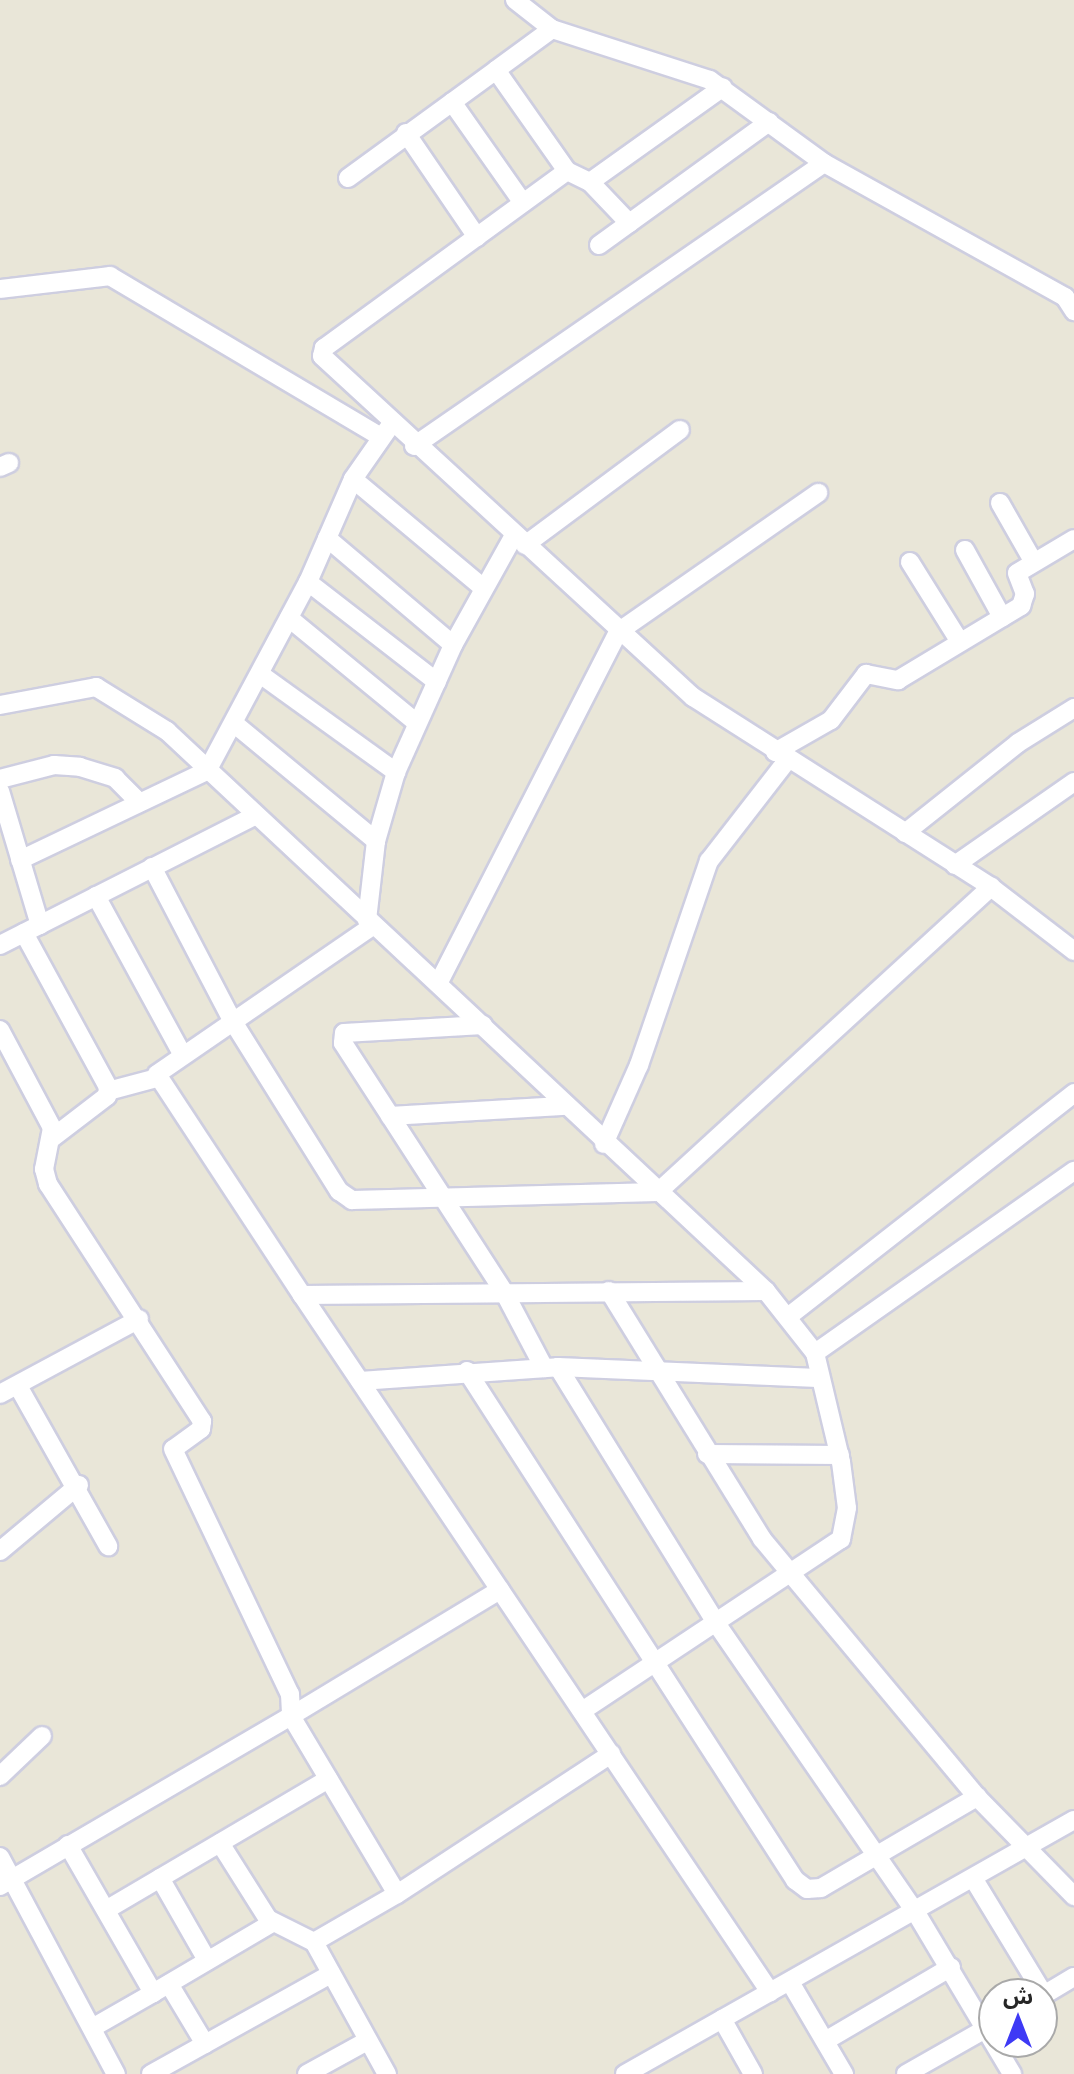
<!DOCTYPE html>
<html>
<head>
<meta charset="utf-8">
<style>
  body { margin:0 }
  #map { position:relative; width:1074px; height:2074px; overflow:hidden; background:#e9e6d8; font-family:Ubuntu,"Noto Sans Arabic",sans-serif }
  div>[style] { position:absolute }
  [style*='--x'] { left:calc(var(--x)*1px); top:calc(var(--y)*1px); width:calc(var(--w)*1px); rotate:calc(var(--a)*1deg) }
  .roads { filter:drop-shadow(2px 0 #cecee0) drop-shadow(-2px 0 #cecee0) drop-shadow(0 2px #cecee0) drop-shadow(0 -2px #cecee0) }
  .minor>* { height:18px; margin:-9px; padding:0 9px; transform-origin:9px; border-radius:9px; background:#fff }
  span { translate:-50% -50%; white-space:nowrap; text-align:center; line-height:1.15; -webkit-text-stroke:6px #fff; paint-order:stroke }
  .north { position:absolute; left:978px; top:1978px; width:80px; height:80px; box-sizing:border-box; background:#fff; border:2px solid #a9a9a9; border-radius:50%; rotate:0deg; font-size:22px; font-weight:700; line-height:32px; text-align:center; color:#272727 }
  .north::after { content:''; display:block; margin:auto; width:28px; height:36px; background:#3e3af5; clip-path:polygon(50% 0,100% 100%,50% 72%,0 100%) }
</style>
</head>
<body>
<div id="map">
  <div class="roads">
    <div class="minor">
      <div style="--x:515;--y:0;--w:47;--a:38.1"></div>
      <div style="--x:552;--y:29;--w:166;--a:17.9"></div>
      <div style="--x:710;--y:80;--w:141;--a:36.1"></div>
      <div style="--x:824;--y:163;--w:276;--a:29.1"></div>
      <div style="--x:1065;--y:297;--w:17;--a:57"></div>
      <div style="--x:552;--y:29;--w:69;--a:143.8"></div>
      <div style="--x:496;--y:70;--w:123;--a:54.9"></div>
      <div style="--x:567;--y:171;--w:25;--a:26"></div>
      <div style="--x:590;--y:182;--w:57;--a:46.4"></div>
      <div style="--x:452;--y:102;--w:123;--a:54.9"></div>
      <div style="--x:406;--y:133;--w:126;--a:55.7"></div>
      <div style="--x:567;--y:171;--w:301;--a:143.9"></div>
      <div style="--x:324;--y:348;--w:8;--a:104"></div>
      <div style="--x:322;--y:356;--w:504;--a:42.59"></div>
      <div style="--x:693;--y:697;--w:353;--a:32.5"></div>
      <div style="--x:991;--y:887;--w:105;--a:37.6"></div>
      <div style="--x:348;--y:178;--w:183;--a:-36.1"></div>
      <div style="--x:590;--y:182;--w:163;--a:-35.5"></div>
      <div style="--x:599;--y:245;--w:210;--a:-35.9"></div>
      <div style="--x:0;--y:289;--w:111;--a:-6.7"></div>
      <div style="--x:110;--y:276;--w:315;--a:30.7"></div>
      <div style="--x:414;--y:446;--w:498;--a:-34.6"></div>
      <div style="--x:0;--y:467;--w:10;--a:-24"></div>
      <div style="--x:353;--y:479;--w:168;--a:39.9"></div>
      <div style="--x:1000;--y:503;--w:64;--a:60.3"></div>
      <div style="--x:327;--y:538;--w:165;--a:40.3"></div>
      <div style="--x:525;--y:545;--w:193;--a:-36.6"></div>
      <div style="--x:965;--y:550;--w:77;--a:61.1"></div>
      <div style="--x:910;--y:562;--w:94;--a:58"></div>
      <div style="--x:308;--y:582;--w:163;--a:37.8"></div>
      <div style="--x:289;--y:618;--w:166;--a:39.4"></div>
      <div style="--x:260;--y:674;--w:168;--a:35.8"></div>
      <div style="--x:0;--y:705;--w:98;--a:-10.6"></div>
      <div style="--x:96;--y:687;--w:84;--a:31.8"></div>
      <div style="--x:167;--y:731;--w:820;--a:43.07"></div>
      <div style="--x:766;--y:1291;--w:79;--a:51.7"></div>
      <div style="--x:815;--y:1353;--w:112;--a:76.6"></div>
      <div style="--x:841;--y:1462;--w:46;--a:82.6"></div>
      <div style="--x:847;--y:1508;--w:32;--a:101"></div>
      <div style="--x:841;--y:1539;--w:311;--a:146.4"></div>
      <div style="--x:236;--y:725;--w:182;--a:39.6"></div>
      <div style="--x:775;--y:752;--w:64;--a:-29.7"></div>
      <div style="--x:831;--y:720;--w:58;--a:-52.7"></div>
      <div style="--x:866;--y:674;--w:33;--a:11"></div>
      <div style="--x:898;--y:680;--w:144;--a:-31"></div>
      <div style="--x:1021;--y:606;--w:13;--a:-72"></div>
      <div style="--x:1025;--y:594;--w:22;--a:-111"></div>
      <div style="--x:1017;--y:573;--w:66;--a:-30.8"></div>
      <div style="--x:0;--y:779;--w:56;--a:-14.5"></div>
      <div style="--x:54;--y:765;--w:26;--a:4"></div>
      <div style="--x:80;--y:767;--w:37;--a:17"></div>
      <div style="--x:115;--y:778;--w:34;--a:45"></div>
      <div style="--x:0;--y:791;--w:140;--a:73.4"></div>
      <div style="--x:905;--y:833;--w:144;--a:-38.5"></div>
      <div style="--x:1018;--y:743;--w:66;--a:-32"></div>
      <div style="--x:20;--y:860;--w:207;--a:-25.5"></div>
      <div style="--x:207;--y:771;--w:214;--a:-61.9"></div>
      <div style="--x:308;--y:582;--w:112;--a:-66.4"></div>
      <div style="--x:353;--y:479;--w:68;--a:-55.1"></div>
      <div style="--x:955;--y:865;--w:145;--a:-34.9"></div>
      <div style="--x:152;--y:867;--w:173;--a:62.4"></div>
      <div style="--x:232;--y:1020;--w:202;--a:58"></div>
      <div style="--x:339;--y:1191;--w:16;--a:35"></div>
      <div style="--x:352;--y:1200;--w:306;--a:-1.5"></div>
      <div style="--x:658;--y:1192;--w:452;--a:-42.5"></div>
      <div style="--x:96;--y:896;--w:180;--a:61.4"></div>
      <div style="--x:367;--y:920;--w:80;--a:-83.5"></div>
      <div style="--x:376;--y:841;--w:72;--a:-73.8"></div>
      <div style="--x:396;--y:772;--w:139;--a:-65.8"></div>
      <div style="--x:453;--y:645;--w:124;--a:-60.9"></div>
      <div style="--x:24;--y:933;--w:175;--a:61.4"></div>
      <div style="--x:108;--y:1087;--w:9;--a:96"></div>
      <div style="--x:107;--y:1096;--w:71;--a:142.5"></div>
      <div style="--x:0;--y:945;--w:283;--a:-26.9"></div>
      <div style="--x:439;--y:982;--w:393;--a:-62.9"></div>
      <div style="--x:618;--y:632;--w:244;--a:-34.8"></div>
      <div style="--x:483;--y:1025;--w:139;--a:176.7"></div>
      <div style="--x:344;--y:1033;--w:10;--a:96"></div>
      <div style="--x:343;--y:1043;--w:297;--a:57.1"></div>
      <div style="--x:504;--y:1292;--w:86;--a:62.2"></div>
      <div style="--x:0;--y:1030;--w:111;--a:62"></div>
      <div style="--x:52;--y:1128;--w:42;--a:101"></div>
      <div style="--x:44;--y:1169;--w:16;--a:75"></div>
      <div style="--x:48;--y:1184;--w:283;--a:57"></div>
      <div style="--x:202;--y:1421;--w:8;--a:97"></div>
      <div style="--x:201;--y:1429;--w:34;--a:144"></div>
      <div style="--x:173;--y:1449;--w:272;--a:64.5"></div>
      <div style="--x:290;--y:1694;--w:22;--a:87"></div>
      <div style="--x:291;--y:1716;--w:244;--a:-31.1"></div>
      <div style="--x:108;--y:1091;--w:51;--a:-14.9"></div>
      <div style="--x:390;--y:1116;--w:176;--a:-3.3"></div>
      <div style="--x:604;--y:1144;--w:86;--a:-66.1"></div>
      <div style="--x:639;--y:1065;--w:216;--a:-71.1"></div>
      <div style="--x:709;--y:861;--w:129;--a:-52.2"></div>
      <div style="--x:609;--y:1291;--w:291;--a:58.3"></div>
      <div style="--x:762;--y:1539;--w:336;--a:50.2"></div>
      <div style="--x:977;--y:1797;--w:139;--a:45.6"></div>
      <div style="--x:766;--y:1291;--w:464;--a:179.5"></div>
      <div style="--x:302;--y:1295;--w:840;--a:56.12"></div>
      <div style="--x:302;--y:1295;--w:264;--a:-123.3"></div>
      <div style="--x:157;--y:1074;--w:261;--a:-34.5"></div>
      <div style="--x:789;--y:1316;--w:362;--a:-38"></div>
      <div style="--x:815;--y:1353;--w:317;--a:-35.1"></div>
      <div style="--x:558;--y:1367;--w:301;--a:58.3"></div>
      <div style="--x:716;--y:1623;--w:350;--a:55.4"></div>
      <div style="--x:915;--y:1911;--w:190;--a:59.2"></div>
      <div style="--x:467;--y:1371;--w:606;--a:57.2"></div>
      <div style="--x:795;--y:1880;--w:15;--a:37"></div>
      <div style="--x:807;--y:1889;--w:14;--a:-4"></div>
      <div style="--x:821;--y:1888;--w:181;--a:-30.3"></div>
      <div style="--x:360;--y:1381;--w:198;--a:-4"></div>
      <div style="--x:558;--y:1367;--w:260;--a:2.4"></div>
      <div style="--x:18;--y:1386;--w:184;--a:60.6"></div>
      <div style="--x:0;--y:1394;--w:158;--a:-28.3"></div>
      <div style="--x:707;--y:1454;--w:133;--a:0.4"></div>
      <div style="--x:0;--y:1551;--w:103;--a:-39.9"></div>
      <div style="--x:0;--y:1776;--w:58;--a:-43.6"></div>
      <div style="--x:220;--y:1843;--w:90;--a:57.7"></div>
      <div style="--x:268;--y:1919;--w:51;--a:26.6"></div>
      <div style="--x:68;--y:1845;--w:171;--a:60.1"></div>
      <div style="--x:153;--y:1993;--w:138;--a:-30.5"></div>
      <div style="--x:0;--y:1857;--w:246;--a:61.9"></div>
      <div style="--x:160;--y:1878;--w:95;--a:60.2"></div>
      <div style="--x:973;--y:1878;--w:137;--a:58.7"></div>
      <div style="--x:0;--y:1886;--w:337;--a:-30.3"></div>
      <div style="--x:291;--y:1716;--w:207;--a:59.2"></div>
      <div style="--x:397;--y:1894;--w:96;--a:150"></div>
      <div style="--x:314;--y:1942;--w:151;--a:61.1"></div>
      <div style="--x:397;--y:1894;--w:256;--a:-33.2"></div>
      <div style="--x:106;--y:1910;--w:258;--a:-30.5"></div>
      <div style="--x:790;--y:1982;--w:107;--a:59.6"></div>
      <div style="--x:169;--y:1984;--w:70;--a:59"></div>
      <div style="--x:1042;--y:1996;--w:37;--a:-31"></div>
      <div style="--x:722;--y:2019;--w:63;--a:60.6"></div>
      <div style="--x:92;--y:2028;--w:70;--a:-29.8"></div>
      <div style="--x:825;--y:2041;--w:146;--a:-30.4"></div>
      <div style="--x:151;--y:2074;--w:206;--a:-29.1"></div>
      <div style="--x:307;--y:2074;--w:68;--a:-28.8"></div>
      <div style="--x:625;--y:2074;--w:516;--a:-29.5"></div>
      <div style="--x:906;--y:2074;--w:101;--a:-29.6"></div>
    </div>
  </div>
  <div class="north">ش</div>
</div>
</body>
</html>
